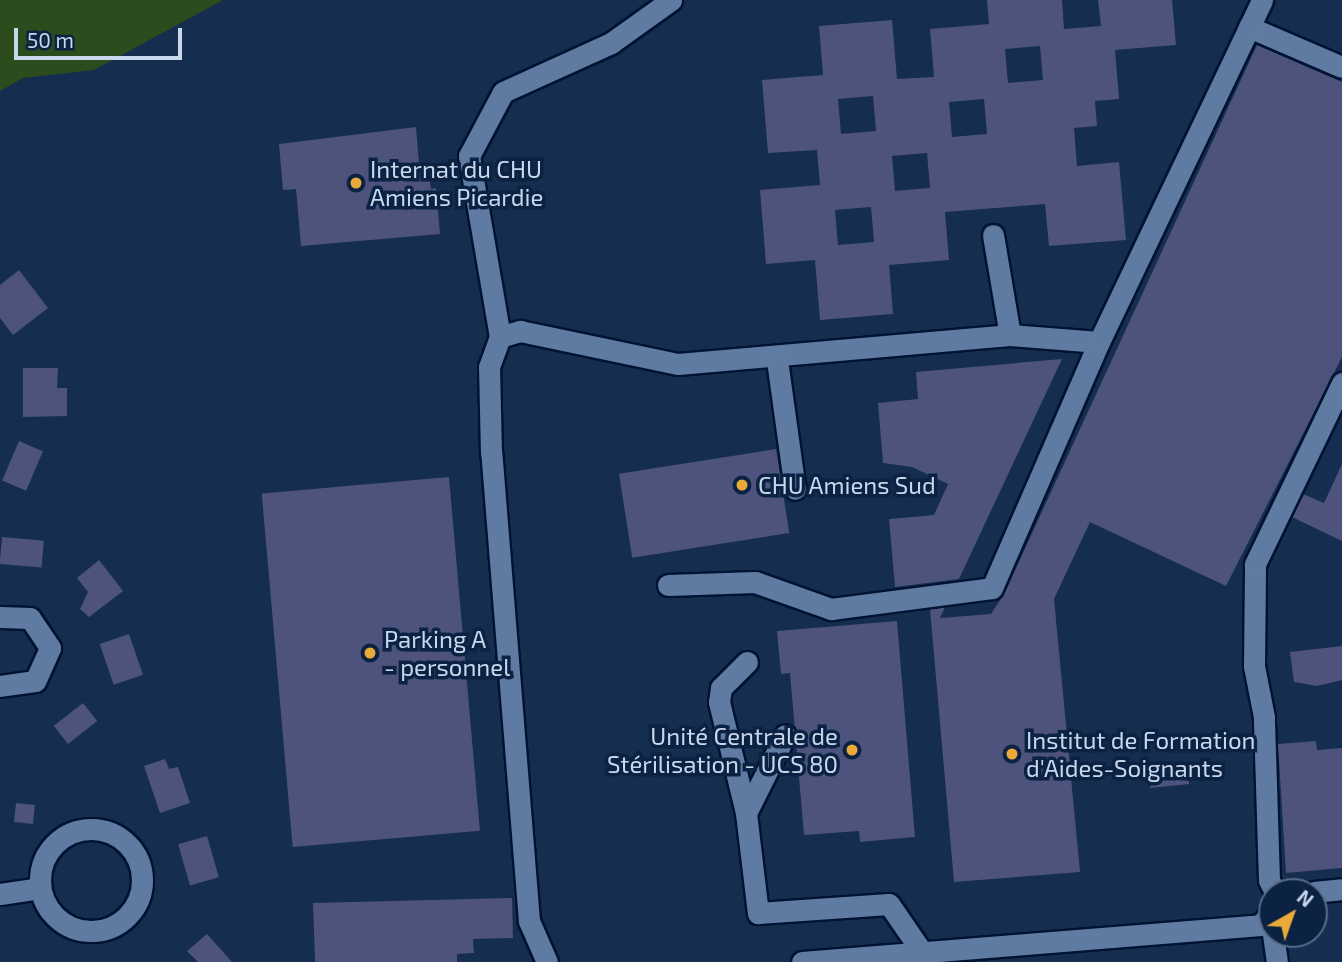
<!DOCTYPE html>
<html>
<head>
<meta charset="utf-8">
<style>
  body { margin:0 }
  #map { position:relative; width:1342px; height:962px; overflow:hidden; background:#152d4e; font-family:"Exo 2",sans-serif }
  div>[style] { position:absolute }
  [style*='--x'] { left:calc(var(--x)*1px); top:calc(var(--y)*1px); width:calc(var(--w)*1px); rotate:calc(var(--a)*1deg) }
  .green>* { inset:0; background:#2c4c1e }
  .building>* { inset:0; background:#4d537c; transform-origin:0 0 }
  .roads { filter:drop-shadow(2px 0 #001332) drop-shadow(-2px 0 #001332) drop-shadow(0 2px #001332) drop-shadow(0 -2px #001332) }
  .minor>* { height:21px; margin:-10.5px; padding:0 10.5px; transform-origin:10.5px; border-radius:10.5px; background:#607ba2 }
  .minor>.ring { margin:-10.5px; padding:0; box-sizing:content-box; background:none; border:21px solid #607ba2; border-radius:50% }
  .dots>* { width:19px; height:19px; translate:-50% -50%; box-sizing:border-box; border:4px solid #0b2243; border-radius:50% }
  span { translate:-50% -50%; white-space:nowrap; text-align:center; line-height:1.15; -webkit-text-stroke:7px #0b2243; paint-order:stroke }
  .poi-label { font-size:24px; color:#c8d7ed }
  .left { translate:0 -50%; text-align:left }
  .right { translate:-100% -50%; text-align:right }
  .north { position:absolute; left:1258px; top:878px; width:70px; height:70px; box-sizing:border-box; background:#0b2243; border:2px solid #576a87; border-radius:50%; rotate:40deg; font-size:19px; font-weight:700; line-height:28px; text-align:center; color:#c8d7ed }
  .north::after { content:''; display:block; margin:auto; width:24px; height:32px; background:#eaaa39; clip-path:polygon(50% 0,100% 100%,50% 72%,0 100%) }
  .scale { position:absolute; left:14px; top:28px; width:168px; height:32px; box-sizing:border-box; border:4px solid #c8d7ed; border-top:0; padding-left:9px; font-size:21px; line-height:24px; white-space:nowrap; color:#c8d7ed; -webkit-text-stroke:5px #0b2243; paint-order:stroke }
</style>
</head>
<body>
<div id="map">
  <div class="green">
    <div style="clip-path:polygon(0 0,223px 0,94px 70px,23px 78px,0 91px)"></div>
  </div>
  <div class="building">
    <div style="clip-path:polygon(evenodd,987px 0,1062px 0,1064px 29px,1101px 26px,1098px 0,1172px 0,1176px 45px,1115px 50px,1119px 99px,1095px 101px,1097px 126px,1074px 128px,1077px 166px,1119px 162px,1126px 240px,1049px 246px,1045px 204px,945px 212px,949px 260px,889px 265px,893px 314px,820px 320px,815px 260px,766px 264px,760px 190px,820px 185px,817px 150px,768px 153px,762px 80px,823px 75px,819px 26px,892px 20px,897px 79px,934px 77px,930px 29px,989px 24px,987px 0,1040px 46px,1043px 80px,1008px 83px,1005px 49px,1040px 46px,987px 0,873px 96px,876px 131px,841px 134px,838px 99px,873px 96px,987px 0,984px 99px,987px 134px,952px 137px,949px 102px,984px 99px,987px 0,927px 153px,930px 188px,895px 191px,892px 156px,927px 153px,987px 0,871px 207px,874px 242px,838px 245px,835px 210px,871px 207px)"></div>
    <div style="clip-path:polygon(1257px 45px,1342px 82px,1342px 357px,1226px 586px,1090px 522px,1054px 599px,1080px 872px,954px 882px,930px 609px,945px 607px,940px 618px,991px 614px,1004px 594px)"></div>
    <div style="clip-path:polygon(416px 127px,420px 177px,429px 176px,431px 189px,436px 188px,440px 234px,301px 246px,296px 189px,283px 190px,279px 144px)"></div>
    <div style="clip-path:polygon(19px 270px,48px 308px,13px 335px,0 318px,0 285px)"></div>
    <div style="clip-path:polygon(1062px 359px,959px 579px,895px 587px,889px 519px,934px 515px,948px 484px,912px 467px,883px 463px,878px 403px,918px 399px,916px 372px)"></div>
    <div style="clip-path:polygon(23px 368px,58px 368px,57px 388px,67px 388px,67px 416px,23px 417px)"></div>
    <div style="left:19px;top:441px;width:26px;height:43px;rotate:23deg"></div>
    <div style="left:776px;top:449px;width:85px;height:159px;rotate:81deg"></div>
    <div style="clip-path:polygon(1342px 464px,1342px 541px,1292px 517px,1303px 494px,1324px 503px)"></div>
    <div style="left:449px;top:477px;width:355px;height:188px;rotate:85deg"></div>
    <div style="left:2px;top:537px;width:42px;height:27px;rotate:5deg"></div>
    <div style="clip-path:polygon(99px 560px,123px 591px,89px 617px,80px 609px,88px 592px,77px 578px)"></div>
    <div style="clip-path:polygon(897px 621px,915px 837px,860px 842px,859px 831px,804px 835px,790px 673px,781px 674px,777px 631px)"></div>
    <div style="left:129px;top:634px;width:43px;height:31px;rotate:71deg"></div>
    <div style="clip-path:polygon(1342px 646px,1342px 680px,1317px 686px,1294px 682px,1290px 652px)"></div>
    <div style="left:83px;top:703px;width:23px;height:37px;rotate:52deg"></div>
    <div style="clip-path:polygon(1316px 741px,1317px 750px,1342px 748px,1342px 868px,1286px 873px,1278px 744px)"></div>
    <div style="clip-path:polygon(165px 759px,169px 769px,178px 767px,190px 803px,160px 813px,144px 766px)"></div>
    <div style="clip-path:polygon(1187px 767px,1189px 784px,1150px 788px,1159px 770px)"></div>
    <div style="left:16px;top:803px;width:19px;height:19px;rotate:6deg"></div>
    <div style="left:207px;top:836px;width:43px;height:30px;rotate:74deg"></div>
    <div style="clip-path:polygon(512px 898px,513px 938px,473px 939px,474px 953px,457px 954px,457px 962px,315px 962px,313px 903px)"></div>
    <div style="clip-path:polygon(207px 934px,232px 962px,198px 962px,187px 951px)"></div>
  </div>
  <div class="roads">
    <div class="minor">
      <div style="--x:1249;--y:27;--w:101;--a:23.3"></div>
      <div style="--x:993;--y:235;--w:101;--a:80.4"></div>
      <div style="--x:500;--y:337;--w:21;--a:-17"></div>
      <div style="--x:520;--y:331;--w:161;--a:11.8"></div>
      <div style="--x:678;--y:364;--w:333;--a:-5"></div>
      <div style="--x:1010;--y:335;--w:89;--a:4.5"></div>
      <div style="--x:777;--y:360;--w:130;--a:82.1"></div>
      <div style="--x:668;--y:585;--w:87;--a:-2"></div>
      <div style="--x:755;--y:582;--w:81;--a:19.6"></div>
      <div style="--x:831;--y:609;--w:162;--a:-7.4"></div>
      <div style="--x:992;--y:588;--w:268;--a:-66.5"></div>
      <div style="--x:1099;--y:342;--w:379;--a:-64.5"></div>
      <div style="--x:0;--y:617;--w:30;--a:2"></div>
      <div style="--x:30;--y:618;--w:36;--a:56"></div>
      <div style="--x:50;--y:648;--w:36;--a:114"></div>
      <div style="--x:35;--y:681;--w:35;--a:172"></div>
      <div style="--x:747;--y:662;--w:37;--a:135"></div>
      <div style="--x:721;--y:688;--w:14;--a:98"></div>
      <div style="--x:719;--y:702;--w:114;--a:76.3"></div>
      <div style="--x:746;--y:813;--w:101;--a:83.2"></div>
      <div style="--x:758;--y:913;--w:131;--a:-3.9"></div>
      <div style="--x:889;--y:904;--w:62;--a:55.5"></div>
      <div style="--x:746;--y:813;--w:87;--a:-63.4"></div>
      <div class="ring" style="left:40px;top:829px;width:81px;height:81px"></div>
      <div style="--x:1275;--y:892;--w:13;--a:-117"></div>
      <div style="--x:1269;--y:880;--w:163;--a:-91.8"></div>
      <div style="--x:1264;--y:717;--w:52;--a:-101.1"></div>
      <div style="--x:1254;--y:666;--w:102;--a:-89.4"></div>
      <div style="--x:1255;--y:564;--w:201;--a:-64.3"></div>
      <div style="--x:1314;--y:892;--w:28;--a:-6"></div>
      <div style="--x:0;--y:894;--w:40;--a:-8.5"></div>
      <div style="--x:1273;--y:934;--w:28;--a:82"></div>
      <div style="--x:547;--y:962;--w:45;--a:-113.7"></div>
      <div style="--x:529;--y:921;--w:470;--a:-94.6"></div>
      <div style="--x:491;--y:453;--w:86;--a:-91.3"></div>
      <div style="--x:489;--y:367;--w:32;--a:-70"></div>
      <div style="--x:500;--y:337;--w:184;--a:-99.7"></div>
      <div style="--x:469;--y:156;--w:72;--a:-62"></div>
      <div style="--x:503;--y:92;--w:119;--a:-24.4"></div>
      <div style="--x:611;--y:43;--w:74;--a:-35.6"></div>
      <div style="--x:802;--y:962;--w:460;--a:-4.6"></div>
      <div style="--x:1261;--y:925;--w:18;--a:-52"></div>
    </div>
  </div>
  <div class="dots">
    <div style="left:356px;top:183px;background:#eaaa39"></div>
    <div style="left:742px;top:485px;background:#eaaa39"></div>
    <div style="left:370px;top:653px;background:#eaaa39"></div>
    <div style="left:852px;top:750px;background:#eaaa39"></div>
    <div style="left:1012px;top:754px;background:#eaaa39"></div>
  </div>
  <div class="poi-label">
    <span class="left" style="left:370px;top:183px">Internat du CHU<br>Amiens Picardie</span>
    <span class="left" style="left:758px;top:485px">CHU Amiens Sud</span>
    <span class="left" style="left:384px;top:653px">Parking A<br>- personnel</span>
    <span class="right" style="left:838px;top:750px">Unité Centrale de<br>Stérilisation - UCS 80</span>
    <span class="left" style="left:1026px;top:754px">Institut de Formation<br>d'Aides-Soignants</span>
  </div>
  <div class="north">N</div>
  <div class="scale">50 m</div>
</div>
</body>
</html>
